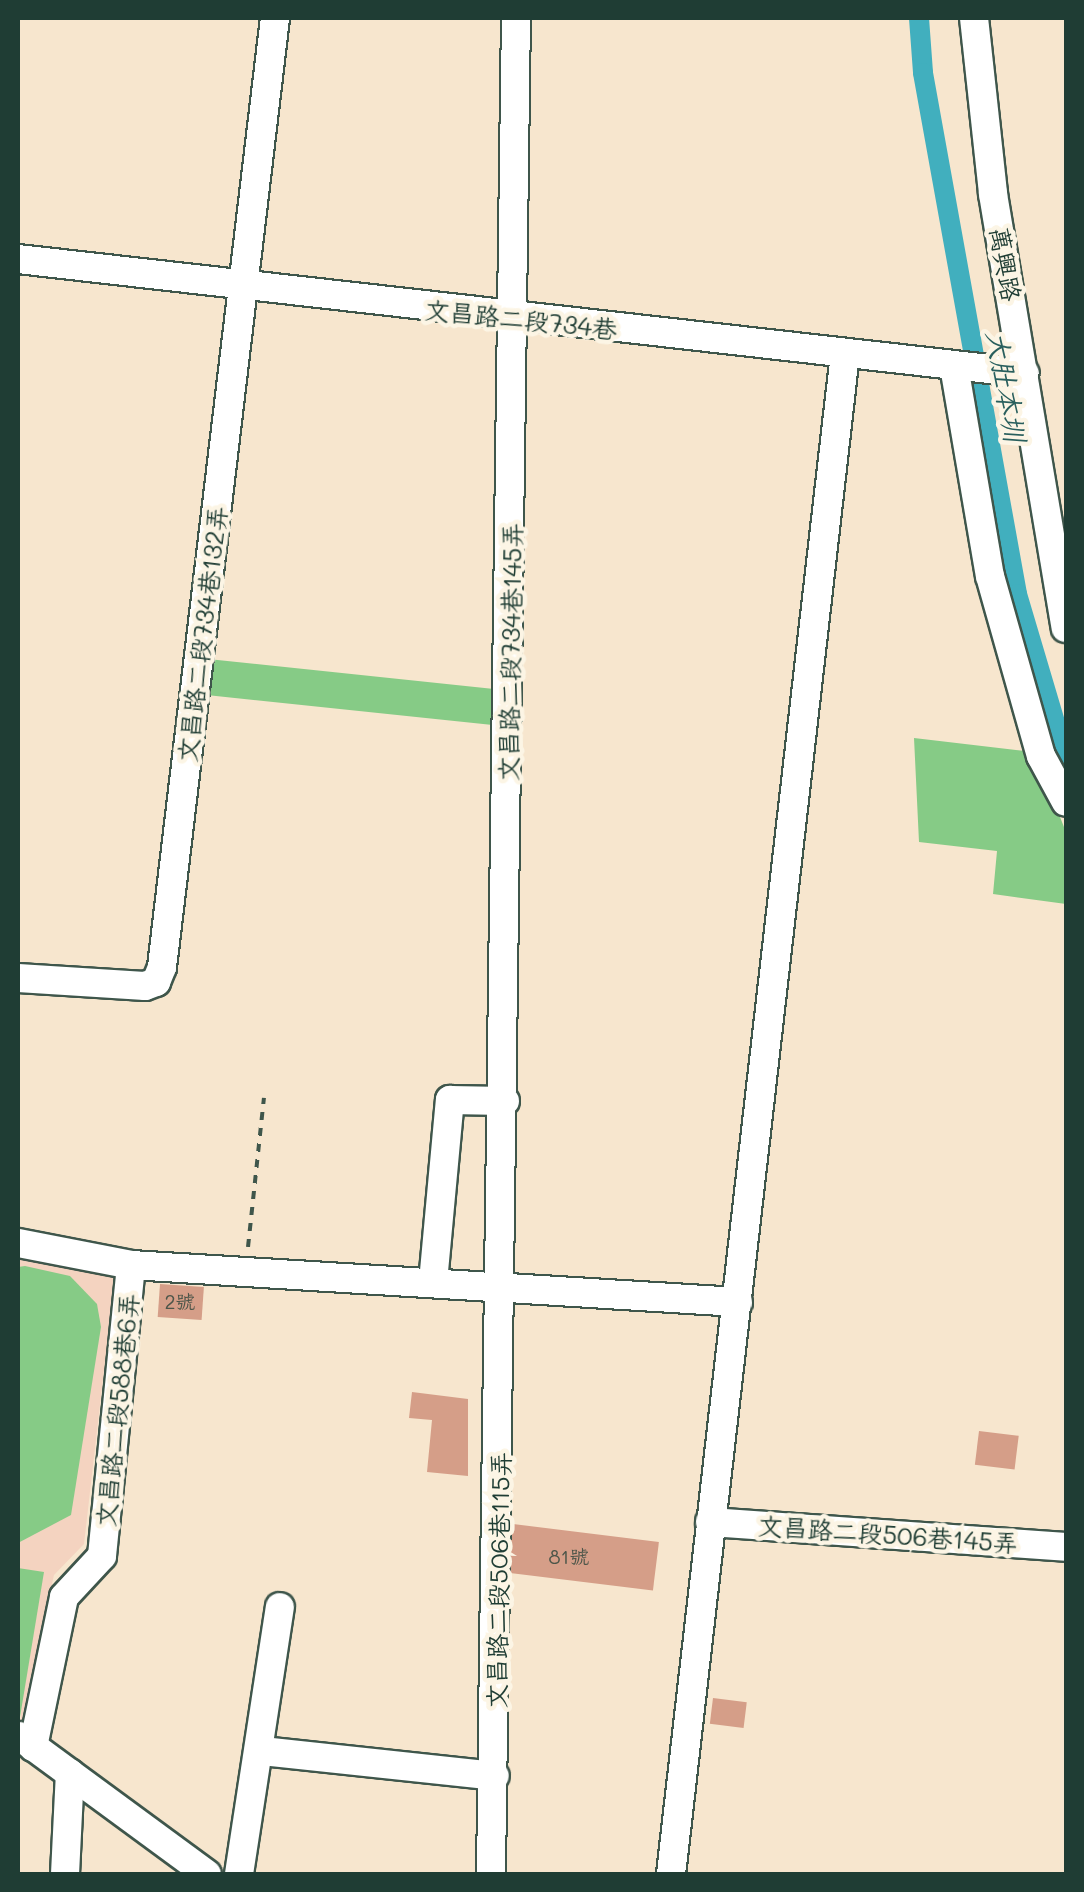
<!DOCTYPE html>
<html>
<head>
<meta charset="utf-8">
<style>
  body { margin:0 }
  #map { position:relative; width:1084px; height:1892px; overflow:hidden; background:#f7e6ce; font-family:Mali,"LXGW WenKai TC",sans-serif }
  div>[style] { position:absolute }
  [style*='--x'] { left:calc(var(--x)*1px); top:calc(var(--y)*1px); width:calc(var(--w)*1px); rotate:calc(var(--a)*1deg) }
  .built>* { inset:0; background:#f4d3c0 }
  .green>* { inset:0; background:#86cb86; transform-origin:0 0 }
  .canal>* { height:20px; margin:-10px; padding:0 10px; transform-origin:10px; border-radius:10px; background:#41afbe }
  .building>* { inset:0; background:#d59e88; transform-origin:0 0 }
  .path>* { height:4px; margin-top:-2px; transform-origin:0; background:repeating-linear-gradient(90deg,#3f564b 0 8px,transparent 0 16px) }
  .roads { filter:drop-shadow(2px 0 #3f564b) drop-shadow(-2px 0 #3f564b) drop-shadow(0 2px #3f564b) drop-shadow(0 -2px #3f564b) }
  .minor>* { height:28px; margin:-14px; padding:0 14px; transform-origin:14px; border-radius:14px; background:#fff }
  span { translate:-50% -50%; white-space:nowrap; text-align:center; line-height:1.15; -webkit-text-stroke:9px #fcf5e5; paint-order:stroke }
  .number-label { font-size:20px; color:#4c5549 }
  .number-label span { -webkit-text-stroke-width:0 }
  .street-label { font-size:25px; color:#1f3d34 }
  .water-label { font-size:28px; color:#295f5d; font-style:italic }
  .frame { position:absolute; inset:0; border:20px solid #1f3d34; pointer-events:none }
</style>
</head>
<body>
<div id="map">
  <div class="built">
    <div style="clip-path:polygon(18px 1254px,115px 1274px,84px 1544px,54px 1575px,21px 1723px)"></div>
  </div>
  <div class="green">
    <div style="left:208px;top:659px;width:290px;height:36px;rotate:6deg"></div>
    <div style="clip-path:polygon(914px 738px,1034px 752px,1066px 832px,1066px 904px,993px 894px,997px 851px,919px 842px)"></div>
    <div style="clip-path:polygon(25px 1266px,70px 1276px,97px 1304px,101px 1327px,71px 1515px,18px 1543px,18px 1267px)"></div>
    <div style="clip-path:polygon(18px 1568px,44px 1572px,20px 1717px,18px 1715px)"></div>
  </div>
  <div class="canal">
    <div style="--x:919;--y:18;--w:55;--a:85.8"></div>
    <div style="--x:923;--y:73;--w:529;--a:79.77"></div>
    <div style="--x:1017;--y:594;--w:172;--a:73.5"></div>
  </div>
  <div class="building">
    <div style="left:160px;top:1284px;width:44px;height:33px;rotate:4deg"></div>
    <div style="clip-path:polygon(412px 1392px,468px 1399px,468px 1476px,427px 1472px,432px 1420px,409px 1418px)"></div>
    <div style="left:979px;top:1431px;width:40px;height:34px;rotate:7deg"></div>
    <div style="left:513px;top:1524px;width:147px;height:49px;rotate:7deg"></div>
    <div style="left:713px;top:1698px;width:34px;height:26px;rotate:7deg"></div>
  </div>
  <div class="path">
    <div style="--x:248;--y:1247;--w:150;--a:-83.9"></div>
  </div>
  <div class="roads">
    <div class="minor">
      <div style="--x:974;--y:18;--w:177;--a:83.8"></div>
      <div style="--x:993;--y:194;--w:440;--a:80.5"></div>
      <div style="--x:18;--y:259;--w:1013;--a:6.46"></div>
      <div style="--x:954;--y:366;--w:213;--a:80.3"></div>
      <div style="--x:990;--y:576;--w:187;--a:74.2"></div>
      <div style="--x:1041;--y:756;--w:52;--a:61.5"></div>
      <div style="--x:18;--y:978;--w:127;--a:3.6"></div>
      <div style="--x:145;--y:986;--w:12;--a:-20"></div>
      <div style="--x:156;--y:982;--w:16;--a:-68"></div>
      <div style="--x:162;--y:967;--w:956;--a:-83.21"></div>
      <div style="--x:18;--y:1243;--w:115;--a:11"></div>
      <div style="--x:131;--y:1265;--w:608;--a:3.49"></div>
      <div style="--x:433;--y:1282;--w:183;--a:-84.7"></div>
      <div style="--x:450;--y:1100;--w:55;--a:1"></div>
      <div style="--x:710;--y:1522;--w:357;--a:4"></div>
      <div style="--x:19;--y:1736;--w:233;--a:36.3"></div>
      <div style="--x:33;--y:1747;--w:153;--a:-78.3"></div>
      <div style="--x:64;--y:1597;--w:56;--a:-47.2"></div>
      <div style="--x:102;--y:1556;--w:292;--a:-84.3"></div>
      <div style="--x:262;--y:1751;--w:234;--a:6.1"></div>
      <div style="--x:65;--y:1874;--w:101;--a:-87.2"></div>
      <div style="--x:239;--y:1874;--w:270;--a:-81.3"></div>
      <div style="--x:491;--y:1874;--w:1856;--a:-89.23"></div>
      <div style="--x:671;--y:1874;--w:1530;--a:-83.47"></div>
    </div>
  </div>
  <div class="number-label">
    <span style="left:180px;top:1301px">2號</span>
    <span style="left:569px;top:1556px">81號</span>
  </div>
  <div class="street-label">
    <span style="left:1006px;top:264px;rotate:80deg">萬興路</span>
    <span style="left:521px;top:319px;rotate:6deg">文昌路二段734巷</span>
    <span style="left:202px;top:634px;rotate:-83deg">文昌路二段734巷132弄</span>
    <span style="left:510px;top:652px;rotate:-89deg">文昌路二段734巷145弄</span>
    <span style="left:117px;top:1410px;rotate:-84deg">文昌路二段588巷6弄</span>
    <span style="left:888px;top:1534px;rotate:4deg">文昌路二段506巷145弄</span>
    <span style="left:498px;top:1580px;rotate:-89deg">文昌路二段506巷115弄</span>
  </div>
  <div class="water-label">
    <span style="left:1007px;top:386px;rotate:80deg">大肚本圳</span>
  </div>
  <div class="frame"></div>
</div>
</body>
</html>
